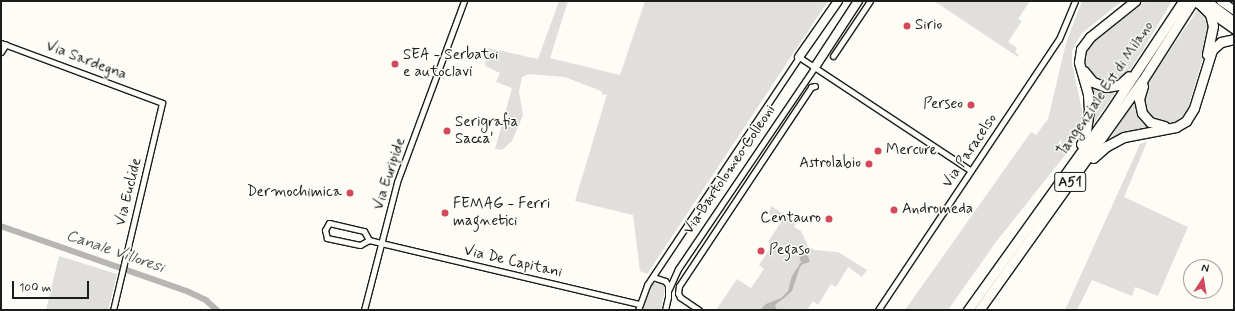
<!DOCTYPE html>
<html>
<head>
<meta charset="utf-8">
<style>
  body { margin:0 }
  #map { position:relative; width:1235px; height:311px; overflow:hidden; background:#fdfcf7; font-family:Mynerve,sans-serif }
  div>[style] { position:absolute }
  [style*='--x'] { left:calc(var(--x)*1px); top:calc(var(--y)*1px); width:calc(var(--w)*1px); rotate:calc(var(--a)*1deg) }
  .green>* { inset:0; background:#e0dfdb }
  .water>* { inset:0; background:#b7b6b2 }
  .canal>* { height:5.5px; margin:-2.75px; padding:0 2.75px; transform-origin:2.75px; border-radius:2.75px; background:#b7b6b2 }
  .roads { filter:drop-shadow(1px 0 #1c1c1c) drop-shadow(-1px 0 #1c1c1c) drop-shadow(0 1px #1c1c1c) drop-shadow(0 -1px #1c1c1c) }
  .street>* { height:5px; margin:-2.5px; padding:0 2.5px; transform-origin:2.5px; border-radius:2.5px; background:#fdfcf7 }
  .primary>* { height:8px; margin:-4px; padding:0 4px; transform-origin:4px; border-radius:4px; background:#fdfcf7 }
  .highway>* { height:9px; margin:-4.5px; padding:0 4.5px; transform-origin:4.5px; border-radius:4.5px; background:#fdfcf7 }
  .dots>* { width:11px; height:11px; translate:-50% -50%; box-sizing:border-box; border:2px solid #fdfcf7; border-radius:50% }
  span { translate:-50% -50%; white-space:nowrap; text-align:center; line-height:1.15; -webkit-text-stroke:3px #fdfcf7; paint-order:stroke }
  .shield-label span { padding:1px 3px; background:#fdfcf7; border:1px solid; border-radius:3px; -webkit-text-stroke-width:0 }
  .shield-label { font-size:14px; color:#1c1c1c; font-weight:700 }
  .poi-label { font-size:15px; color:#1c1c1c }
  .left { translate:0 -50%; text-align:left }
  .right { translate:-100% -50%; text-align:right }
  .street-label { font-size:15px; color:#1c1c1c }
  .water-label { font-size:16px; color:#5a5a58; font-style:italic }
  .frame { position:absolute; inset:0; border:2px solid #1c1c1c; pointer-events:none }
  .north { position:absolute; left:1183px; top:259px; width:40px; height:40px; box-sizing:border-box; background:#fdfcf7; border:1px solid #a3a29f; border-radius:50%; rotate:12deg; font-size:11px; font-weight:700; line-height:16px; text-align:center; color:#1c1c1c }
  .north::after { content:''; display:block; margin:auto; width:14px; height:18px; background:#d1495b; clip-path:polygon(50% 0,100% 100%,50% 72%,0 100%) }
  .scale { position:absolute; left:12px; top:281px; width:77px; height:18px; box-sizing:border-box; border:2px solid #1c1c1c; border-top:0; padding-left:5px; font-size:12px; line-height:14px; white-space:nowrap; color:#1c1c1c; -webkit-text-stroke:3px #fdfcf7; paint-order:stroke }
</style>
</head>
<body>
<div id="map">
  <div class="green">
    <div style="clip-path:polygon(559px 1px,568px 1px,550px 58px,620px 75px,645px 1px,828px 1px,647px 274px,640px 271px,633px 215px,575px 201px,607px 94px,603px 95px,601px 91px,565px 77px,529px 74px,522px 77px,519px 92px,523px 115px,512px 141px,502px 150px,495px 149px,512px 88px,496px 82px,500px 73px,485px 66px,488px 48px,538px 59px)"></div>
    <div style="clip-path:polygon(934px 1px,1030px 1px,1018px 19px,1022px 21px,1008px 42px,1017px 48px,1015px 52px,1019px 55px,1018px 57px)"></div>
    <div style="clip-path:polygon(1082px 1px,1122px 1px,1081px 34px,1072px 51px,1072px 64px,1082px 110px,1081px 124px,1073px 145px,996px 242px,948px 310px,905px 310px,1031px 132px,1036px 135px,1048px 119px,1066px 43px)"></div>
    <div style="clip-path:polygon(1146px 1px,1172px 1px,1130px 71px,1123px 79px,1112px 84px,1095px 80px,1085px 68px,1086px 52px,1089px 46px)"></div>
    <div style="clip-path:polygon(1198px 9px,1206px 14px,1209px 19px,1209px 37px,1188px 108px,1182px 117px,1176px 121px,1166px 124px,1149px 117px,1143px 105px,1144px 89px)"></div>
    <div style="clip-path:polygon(1089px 86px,1107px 90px,1117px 90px,1090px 129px)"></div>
    <div style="clip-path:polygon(1134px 102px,1137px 111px,1152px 127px,1132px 131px,1110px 139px)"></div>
    <div style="clip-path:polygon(1147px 142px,1124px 197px,1188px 227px,1158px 296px,1135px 287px,1132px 296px,1092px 280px,1077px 310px,1065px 310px,1140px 144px)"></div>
    <div style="clip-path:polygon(771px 206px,796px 222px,794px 227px,801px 231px,808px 246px,814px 250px,838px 252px,867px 270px,862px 277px,848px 267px,836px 287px,831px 284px,818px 305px,813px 301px,807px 310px,716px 310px,737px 279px,751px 288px,764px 269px,759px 265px,772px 245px,768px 242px,781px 222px,769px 214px)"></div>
    <div style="clip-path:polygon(59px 256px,117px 274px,108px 310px,46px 310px)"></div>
    <div style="clip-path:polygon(654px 283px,662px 283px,665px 289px,661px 310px,641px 310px,648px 290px)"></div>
  </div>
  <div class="water">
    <div style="clip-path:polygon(802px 254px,808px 256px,810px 262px,803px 264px,800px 267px,792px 291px,783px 299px,776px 304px,775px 306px,777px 310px,760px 310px,766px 304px,781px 298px,788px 291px,792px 276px,801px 262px,799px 256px)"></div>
  </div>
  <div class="canal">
    <div style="--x:1;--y:226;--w:199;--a:19.3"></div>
    <div style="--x:189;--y:292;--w:19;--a:25"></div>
    <div style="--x:206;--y:300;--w:15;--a:42"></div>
  </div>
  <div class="roads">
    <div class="street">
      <div style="--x:1;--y:43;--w:172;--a:20.4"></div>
      <div style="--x:162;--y:103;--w:213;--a:103.3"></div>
      <div style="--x:1;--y:52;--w:9;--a:-58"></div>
      <div style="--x:833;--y:56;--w:66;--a:-56.1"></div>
      <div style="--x:369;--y:240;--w:10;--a:151"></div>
      <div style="--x:360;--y:245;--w:34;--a:-168"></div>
      <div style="--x:327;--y:238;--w:8;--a:-104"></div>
      <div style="--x:325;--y:230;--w:8;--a:-60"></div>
      <div style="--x:329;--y:223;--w:36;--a:13"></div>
      <div style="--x:364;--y:231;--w:10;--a:61"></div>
      <div style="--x:369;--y:240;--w:12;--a:14"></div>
      <div style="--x:381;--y:243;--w:265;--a:13.3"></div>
      <div style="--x:653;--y:277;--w:13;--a:18"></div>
      <div style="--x:665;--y:281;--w:5;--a:53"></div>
      <div style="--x:668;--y:285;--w:12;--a:90"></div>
      <div style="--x:668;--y:297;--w:13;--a:103"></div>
      <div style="--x:669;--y:289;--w:22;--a:-66"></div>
      <div style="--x:678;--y:269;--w:244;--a:-55.9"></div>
      <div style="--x:364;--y:310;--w:132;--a:-75.5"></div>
      <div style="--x:397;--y:182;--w:193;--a:-69.7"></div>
      <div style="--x:638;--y:310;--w:27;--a:-70"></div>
      <div style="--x:647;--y:285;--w:274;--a:-56.3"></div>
      <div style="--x:799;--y:57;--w:206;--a:33.5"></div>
      <div style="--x:699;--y:310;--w:23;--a:-146"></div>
      <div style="--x:680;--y:297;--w:4;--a:-117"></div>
      <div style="--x:678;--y:293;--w:7;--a:-82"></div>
      <div style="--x:679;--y:286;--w:239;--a:-56.4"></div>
      <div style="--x:811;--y:87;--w:4;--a:-14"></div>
      <div style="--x:878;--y:310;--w:326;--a:-56.3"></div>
      <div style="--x:1059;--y:39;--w:41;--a:-67.2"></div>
    </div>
    <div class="primary">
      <div style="--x:1194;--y:1;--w:49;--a:35"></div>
      <div style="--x:1207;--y:1;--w:34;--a:37"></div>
      <div style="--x:1221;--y:1;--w:16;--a:35"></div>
      <div style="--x:799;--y:57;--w:68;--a:-55.1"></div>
      <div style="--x:815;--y:67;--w:79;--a:-56.9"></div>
    </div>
    <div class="highway">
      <div style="--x:1202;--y:6;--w:11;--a:45"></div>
      <div style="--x:1210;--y:14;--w:12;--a:76"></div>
      <div style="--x:1213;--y:26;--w:29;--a:102"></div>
      <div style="--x:1084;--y:71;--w:14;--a:51"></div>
      <div style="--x:1093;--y:82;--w:14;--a:21"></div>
      <div style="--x:1106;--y:87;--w:13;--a:-9"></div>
      <div style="--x:1119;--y:85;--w:13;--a:-42"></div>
      <div style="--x:1143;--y:86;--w:14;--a:107"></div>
      <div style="--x:1139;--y:99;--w:14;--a:78"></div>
      <div style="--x:1142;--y:113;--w:12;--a:48"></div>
      <div style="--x:1150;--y:122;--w:15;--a:16"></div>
      <div style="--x:1081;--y:144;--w:7;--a:-56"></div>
      <div style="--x:1085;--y:138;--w:28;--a:-82"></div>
      <div style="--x:1089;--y:110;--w:16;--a:-94"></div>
      <div style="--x:1088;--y:94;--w:33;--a:-106"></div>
      <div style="--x:1079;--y:62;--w:13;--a:-81"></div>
      <div style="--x:1081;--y:49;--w:15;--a:-53"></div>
      <div style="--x:1090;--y:37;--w:58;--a:-38.7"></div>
      <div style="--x:1093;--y:158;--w:18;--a:-41"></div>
      <div style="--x:1107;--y:146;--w:19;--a:-28"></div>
      <div style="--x:1124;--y:137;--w:53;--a:-10.9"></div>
      <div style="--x:1176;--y:127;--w:12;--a:-31"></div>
      <div style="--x:1186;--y:121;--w:15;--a:-58"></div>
      <div style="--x:1194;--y:108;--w:61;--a:-72.8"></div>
      <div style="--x:1212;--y:50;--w:12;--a:-42"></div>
      <div style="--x:1221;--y:42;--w:13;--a:-13"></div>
      <div style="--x:968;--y:310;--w:239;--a:-54.4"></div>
      <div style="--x:1107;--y:116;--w:138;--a:-56.5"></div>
      <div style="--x:979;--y:310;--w:281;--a:-54.6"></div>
      <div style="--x:1142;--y:81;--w:95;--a:-57.5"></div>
    </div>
  </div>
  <div class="dots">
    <div style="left:907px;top:26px;background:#d1495b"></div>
    <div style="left:395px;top:64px;background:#d1495b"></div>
    <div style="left:971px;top:105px;background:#d1495b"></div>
    <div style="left:447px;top:131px;background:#d1495b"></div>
    <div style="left:878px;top:151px;background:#d1495b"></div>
    <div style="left:869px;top:164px;background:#d1495b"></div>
    <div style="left:350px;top:193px;background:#d1495b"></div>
    <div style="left:894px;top:210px;background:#d1495b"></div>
    <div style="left:445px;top:213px;background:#d1495b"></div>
    <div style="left:829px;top:219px;background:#d1495b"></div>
    <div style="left:761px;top:251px;background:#d1495b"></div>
  </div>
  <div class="shield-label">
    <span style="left:1070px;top:182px">A51</span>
  </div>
  <div class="poi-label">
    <span class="left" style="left:915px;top:26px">Sirio</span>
    <span class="left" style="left:403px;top:64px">SEA - Serbatoi<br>e autoclavi</span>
    <span class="right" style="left:963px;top:105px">Perseo</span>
    <span class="left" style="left:455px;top:131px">Serigrafia<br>Sacca'</span>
    <span class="left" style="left:886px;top:151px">Mercure</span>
    <span class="right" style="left:861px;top:164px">Astrolabio</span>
    <span class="right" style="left:342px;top:193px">Dermochimica</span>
    <span class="left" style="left:453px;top:213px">FEMAG - Ferri<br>magnetici</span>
    <span class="left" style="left:902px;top:210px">Andromeda</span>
    <span class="right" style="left:821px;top:219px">Centauro</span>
    <span class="left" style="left:769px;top:251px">Pegaso</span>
  </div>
  <div class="street-label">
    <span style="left:86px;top:61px;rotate:21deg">Via Sardegna</span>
    <span style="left:1106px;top:89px;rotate:-56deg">Tangenziale Est di Milano</span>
    <span style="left:970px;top:151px;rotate:-56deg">Via Paracelso</span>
    <span style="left:730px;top:170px;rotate:-56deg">Via Bartolomeo Colleoni</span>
    <span style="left:390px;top:174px;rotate:-72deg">Via Euripide</span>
    <span style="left:129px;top:192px;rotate:-76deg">Via Euclide</span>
    <span style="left:513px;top:262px;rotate:13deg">Via De Capitani</span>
  </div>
  <div class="water-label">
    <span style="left:115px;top:252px;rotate:19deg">Canale Villoresi</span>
  </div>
  <div class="frame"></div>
  <div class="north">N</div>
  <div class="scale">100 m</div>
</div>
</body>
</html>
